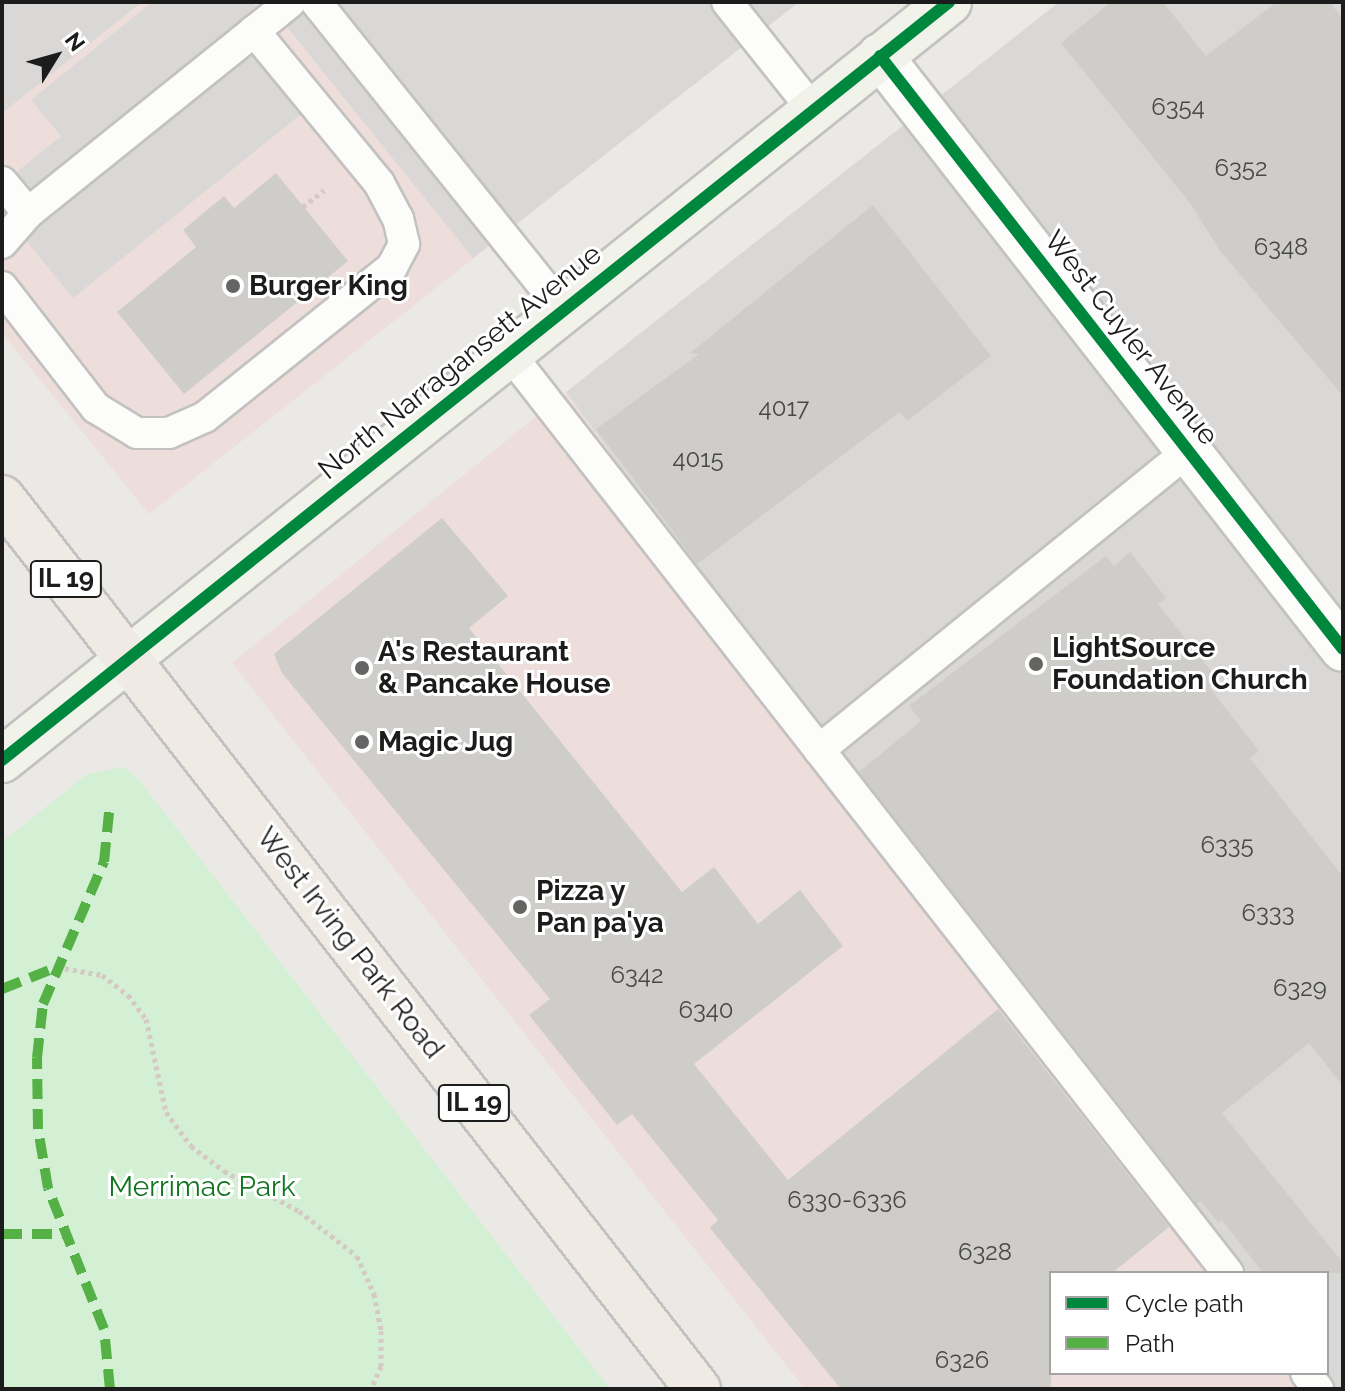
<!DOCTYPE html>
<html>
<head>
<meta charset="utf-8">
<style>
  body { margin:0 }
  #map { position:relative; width:1345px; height:1391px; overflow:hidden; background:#ebe9e5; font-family:Raleway,sans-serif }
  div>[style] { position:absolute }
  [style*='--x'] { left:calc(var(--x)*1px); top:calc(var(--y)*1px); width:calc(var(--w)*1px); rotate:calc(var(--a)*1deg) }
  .residential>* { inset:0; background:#dad8d6 }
  .commercial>* { inset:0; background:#eddedb }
  .religious>* { inset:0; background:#d9d8d6 }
  .park>* { inset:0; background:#d4f0d4 }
  .building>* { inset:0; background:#cfcdca }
  .path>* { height:5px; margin-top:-2.5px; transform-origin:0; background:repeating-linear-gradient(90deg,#d5c8c5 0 4px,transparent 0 8px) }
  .roads { filter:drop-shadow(2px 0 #c3c2c1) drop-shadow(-2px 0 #c3c2c1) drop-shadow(0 2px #c3c2c1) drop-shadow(0 -2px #c3c2c1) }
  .lane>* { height:30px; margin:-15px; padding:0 15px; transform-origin:15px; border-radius:15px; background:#fcfcfb }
  .street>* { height:44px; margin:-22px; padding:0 22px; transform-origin:22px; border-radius:22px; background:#fcfcfb }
  .secondary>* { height:44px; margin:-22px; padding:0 22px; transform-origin:22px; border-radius:22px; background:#f1f2ea }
  .primary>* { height:44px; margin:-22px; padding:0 22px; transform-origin:22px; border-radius:22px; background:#efebe4 }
  .quiet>* { height:10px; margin-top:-5px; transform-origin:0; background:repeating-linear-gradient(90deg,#55b145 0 20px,transparent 0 30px) }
  .cycleway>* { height:12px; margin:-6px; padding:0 6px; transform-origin:6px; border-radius:6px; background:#00873e }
  .dots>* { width:22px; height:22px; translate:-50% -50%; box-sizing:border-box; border:4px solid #fff; border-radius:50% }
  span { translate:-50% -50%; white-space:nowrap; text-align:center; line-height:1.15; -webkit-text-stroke:6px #fff; paint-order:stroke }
  .number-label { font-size:24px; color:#494848 }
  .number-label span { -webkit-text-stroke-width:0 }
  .shield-label span { padding:2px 6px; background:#fff; border:2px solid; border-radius:6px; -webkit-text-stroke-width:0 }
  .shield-label { font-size:26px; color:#1c1c1c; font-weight:700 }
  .poi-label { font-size:28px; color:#1c1c1c; font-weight:700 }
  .left { translate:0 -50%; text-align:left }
  .street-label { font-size:28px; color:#1c1c1c }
  .park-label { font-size:28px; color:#11741e }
  .frame { position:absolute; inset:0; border:4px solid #1c1c1c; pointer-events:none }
  .legend { position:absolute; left:1049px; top:1271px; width:280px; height:104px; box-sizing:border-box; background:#fff; border:2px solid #a4a4a4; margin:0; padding:10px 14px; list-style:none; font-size:24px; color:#1c1c1c }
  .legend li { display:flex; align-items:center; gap:16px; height:40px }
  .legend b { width:40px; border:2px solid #a4a4a4 }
  .north { position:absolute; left:16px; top:16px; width:80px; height:80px; -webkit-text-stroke:6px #fff; paint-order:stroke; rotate:53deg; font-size:22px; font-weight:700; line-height:32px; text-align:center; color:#1c1c1c }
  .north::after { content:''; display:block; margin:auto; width:28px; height:36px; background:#1c1c1c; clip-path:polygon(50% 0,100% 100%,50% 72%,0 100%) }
</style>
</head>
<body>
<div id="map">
  <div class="residential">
    <div style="clip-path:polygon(1059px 2px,1343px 2px,1343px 1389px,1331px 1389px,1318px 1373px,1327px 1373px,1327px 1273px,1239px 1273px,816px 736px,566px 392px)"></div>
  </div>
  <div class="commercial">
    <div style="clip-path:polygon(2px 2px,799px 2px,149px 514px,2px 333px)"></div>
    <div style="clip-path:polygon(566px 392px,816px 736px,1240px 1273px,1051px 1273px,1051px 1373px,1318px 1373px,1331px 1389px,805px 1389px,232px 663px)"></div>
  </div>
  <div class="religious">
    <div style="clip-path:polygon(2px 2px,142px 2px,2px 113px)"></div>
    <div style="clip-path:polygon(152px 2px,252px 2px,326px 94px,73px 298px,2px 211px,2px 184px,61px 136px,31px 100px)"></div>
    <div style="clip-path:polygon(267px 2px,799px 2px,473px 258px)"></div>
  </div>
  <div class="park">
    <div style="clip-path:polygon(124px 767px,140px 781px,610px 1389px,2px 1389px,2px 842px,87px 774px)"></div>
  </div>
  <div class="building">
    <div style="clip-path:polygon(1111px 2px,1163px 2px,1206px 56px,1277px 2px,1330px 2px,1343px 20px,1343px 396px,1220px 251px,1190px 203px,1061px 43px)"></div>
    <div style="clip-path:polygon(276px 173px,348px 261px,184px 394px,117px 312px,196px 247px,183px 230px,224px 196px,234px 208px)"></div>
    <div style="clip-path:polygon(873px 205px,991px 356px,907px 421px,900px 412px,697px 564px,596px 429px,699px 354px,690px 353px)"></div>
    <div style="clip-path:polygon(442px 518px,508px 596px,469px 628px,682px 892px,714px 867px,758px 924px,800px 890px,843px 946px,694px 1064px,788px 1180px,998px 1009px,1169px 1227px,1112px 1273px,1051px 1273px,1051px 1389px,841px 1389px,710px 1228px,718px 1220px,632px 1114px,617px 1125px,529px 1015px,550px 999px,282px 673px,274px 654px)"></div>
    <div style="clip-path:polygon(1130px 552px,1166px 598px,1158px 604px,1218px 680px,1209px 687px,1259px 751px,1250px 758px,1343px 877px,1343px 1086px,1309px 1043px,1222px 1113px,1343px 1263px,1343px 1273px,1263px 1273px,1222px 1220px,1218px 1223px,1201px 1201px,1197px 1204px,859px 772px,921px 721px,909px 706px,1106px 556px,1114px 566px)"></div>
  </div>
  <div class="path">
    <div style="--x:303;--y:207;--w:27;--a:-39"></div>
    <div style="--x:57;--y:967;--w:46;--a:10.1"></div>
    <div style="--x:102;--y:975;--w:33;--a:38"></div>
    <div style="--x:128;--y:995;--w:30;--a:53"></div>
    <div style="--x:146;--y:1019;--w:95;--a:77.9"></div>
    <div style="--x:166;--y:1112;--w:42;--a:53.7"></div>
    <div style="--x:191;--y:1146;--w:41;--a:37.1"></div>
    <div style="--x:224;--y:1171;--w:85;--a:28.1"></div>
    <div style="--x:299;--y:1211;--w:73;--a:37.8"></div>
    <div style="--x:357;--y:1256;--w:42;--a:65.9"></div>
    <div style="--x:374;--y:1294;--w:38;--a:79"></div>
    <div style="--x:381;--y:1331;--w:35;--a:90"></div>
    <div style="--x:381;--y:1366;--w:25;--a:113"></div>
  </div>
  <div class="roads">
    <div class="lane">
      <div style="--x:316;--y:2;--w:395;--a:51.3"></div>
      <div style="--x:727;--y:2;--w:138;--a:51.5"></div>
      <div style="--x:2;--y:182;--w:40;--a:50"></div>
      <div style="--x:2;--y:243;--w:40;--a:-49"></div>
      <div style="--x:28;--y:213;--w:336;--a:-38.8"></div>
      <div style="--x:2;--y:287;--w:153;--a:52.2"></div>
      <div style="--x:96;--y:408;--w:48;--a:31.4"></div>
      <div style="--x:137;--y:433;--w:32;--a:0"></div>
      <div style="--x:169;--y:433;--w:39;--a:-24"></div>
      <div style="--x:205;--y:417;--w:240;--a:-38.7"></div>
      <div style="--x:392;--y:267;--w:26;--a:-62"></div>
      <div style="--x:404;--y:244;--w:26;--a:-103"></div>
      <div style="--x:398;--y:219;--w:41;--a:-117.8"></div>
      <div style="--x:379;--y:183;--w:197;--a:-129.4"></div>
      <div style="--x:509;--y:353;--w:1168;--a:51.99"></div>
      <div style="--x:819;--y:750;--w:475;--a:-39"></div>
      <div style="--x:1306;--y:1373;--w:20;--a:53"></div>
    </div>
    <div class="street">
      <div style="--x:880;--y:56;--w:752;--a:52.02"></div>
    </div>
    <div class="secondary">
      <div style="--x:2;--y:760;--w:1213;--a:-38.67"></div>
    </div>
    <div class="primary">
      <div style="--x:2;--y:498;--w:1131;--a:52.01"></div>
    </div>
  </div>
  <div class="quiet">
    <div style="--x:2;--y:989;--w:59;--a:-21.8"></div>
    <div style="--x:2;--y:1234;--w:62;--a:0"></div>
    <div style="--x:110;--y:1389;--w:60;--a:-95.7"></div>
    <div style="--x:104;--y:1329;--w:152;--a:-111.7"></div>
    <div style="--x:48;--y:1188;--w:60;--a:-99.6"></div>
    <div style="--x:38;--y:1129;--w:71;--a:-90.8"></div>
    <div style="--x:37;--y:1058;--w:54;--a:-83.7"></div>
    <div style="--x:43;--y:1004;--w:155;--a:-66.8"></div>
    <div style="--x:104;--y:862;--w:59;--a:-84.2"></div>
  </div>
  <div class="cycleway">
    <div style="--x:880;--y:56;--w:752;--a:52.02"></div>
    <div style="--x:2;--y:760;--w:1213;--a:-38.67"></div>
  </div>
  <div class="dots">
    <div style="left:233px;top:286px;background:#646462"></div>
    <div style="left:1036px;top:664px;background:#646462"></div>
    <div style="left:362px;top:668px;background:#646462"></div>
    <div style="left:362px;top:742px;background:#646462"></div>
    <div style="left:520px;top:907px;background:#646462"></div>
  </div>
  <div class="number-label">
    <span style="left:1178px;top:107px">6354</span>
    <span style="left:1241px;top:168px">6352</span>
    <span style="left:1281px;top:247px">6348</span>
    <span style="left:784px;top:408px">4017</span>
    <span style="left:698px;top:459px">4015</span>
    <span style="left:1227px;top:845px">6335</span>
    <span style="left:1268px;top:913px">6333</span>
    <span style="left:637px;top:975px">6342</span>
    <span style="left:1300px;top:988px">6329</span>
    <span style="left:706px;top:1010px">6340</span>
    <span style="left:847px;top:1200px">6330-6336</span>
    <span style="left:985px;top:1252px">6328</span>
    <span style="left:962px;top:1360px">6326</span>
  </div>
  <div class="shield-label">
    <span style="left:66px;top:579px">IL 19</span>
    <span style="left:474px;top:1103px">IL 19</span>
  </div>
  <div class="poi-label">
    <span class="left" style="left:249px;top:286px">Burger King</span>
    <span class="left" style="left:1052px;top:664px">LightSource<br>Foundation Church</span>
    <span class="left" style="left:378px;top:668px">A's Restaurant<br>&amp; Pancake House</span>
    <span class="left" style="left:378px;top:742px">Magic Jug</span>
    <span class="left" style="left:536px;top:907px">Pizza y<br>Pan pa'ya</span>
  </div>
  <div class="street-label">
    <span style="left:1131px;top:338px;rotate:52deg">West Cuyler Avenue</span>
    <span style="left:460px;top:362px;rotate:-39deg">North Narragansett Avenue</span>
    <span style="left:350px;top:943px;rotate:52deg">West Irving Park Road</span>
  </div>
  <div class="park-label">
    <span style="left:202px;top:1187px">Merrimac Park</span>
  </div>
  <div class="frame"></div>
  <ul class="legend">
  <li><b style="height:10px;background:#00873e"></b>Cycle path</li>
  <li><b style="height:10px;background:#55b145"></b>Path</li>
  </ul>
  <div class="north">N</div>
</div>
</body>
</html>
